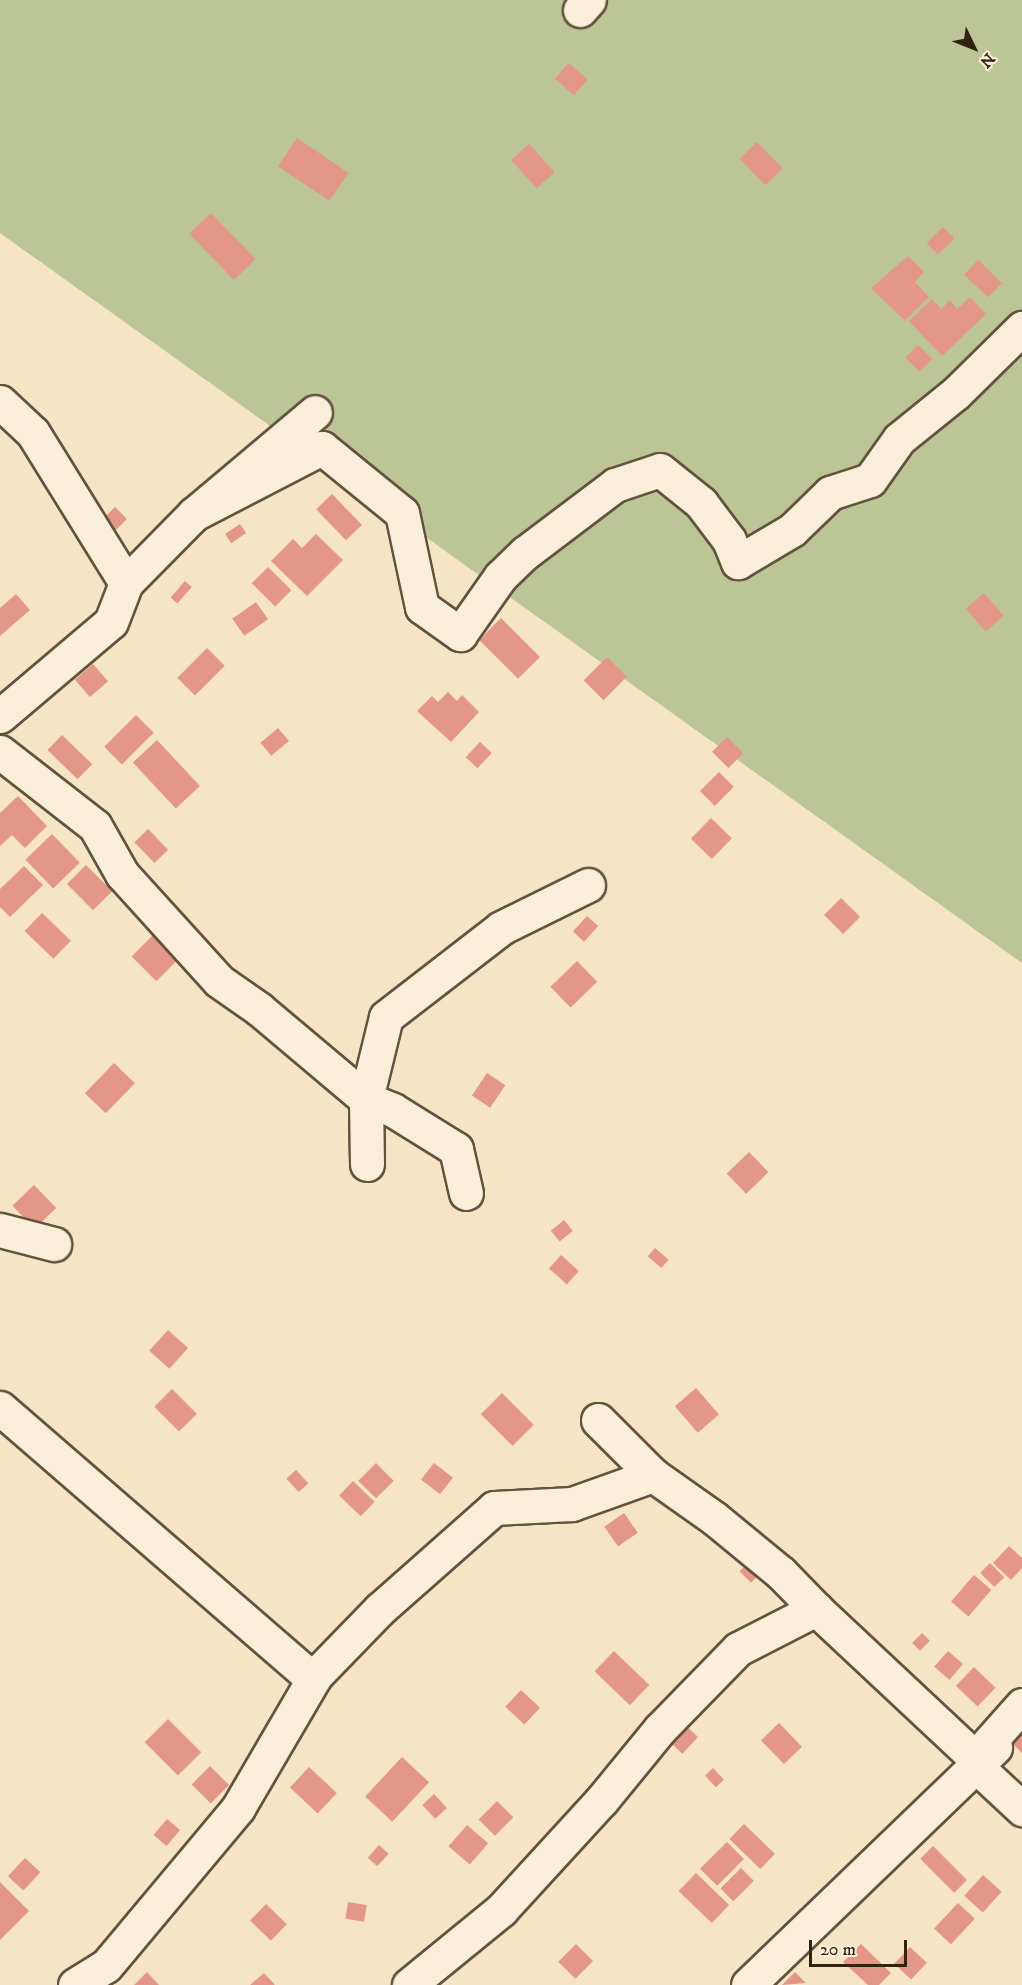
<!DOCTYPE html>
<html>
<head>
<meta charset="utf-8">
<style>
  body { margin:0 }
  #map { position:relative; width:1022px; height:1985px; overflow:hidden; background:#f5e5c5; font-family:"IM FELL DW Pica",serif }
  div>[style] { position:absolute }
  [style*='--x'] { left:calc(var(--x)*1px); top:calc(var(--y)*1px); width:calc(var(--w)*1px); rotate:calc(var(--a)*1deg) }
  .green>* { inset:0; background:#bcc595 }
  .building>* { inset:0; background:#e49687; transform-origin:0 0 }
  .roads { filter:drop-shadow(2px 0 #62533f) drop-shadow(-2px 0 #62533f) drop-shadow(0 2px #62533f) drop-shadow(0 -2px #62533f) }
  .street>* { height:33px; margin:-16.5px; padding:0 16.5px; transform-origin:16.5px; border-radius:16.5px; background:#f8eed9 }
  span { translate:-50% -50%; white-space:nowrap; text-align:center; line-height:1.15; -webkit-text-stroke:4.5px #f8eed9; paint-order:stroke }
  .north { position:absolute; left:944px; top:18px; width:60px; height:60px; -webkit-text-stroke:4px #f8eed9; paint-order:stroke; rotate:133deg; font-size:16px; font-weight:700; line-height:24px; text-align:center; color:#312212 }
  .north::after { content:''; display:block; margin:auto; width:21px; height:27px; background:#312212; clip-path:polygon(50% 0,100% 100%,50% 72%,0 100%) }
  .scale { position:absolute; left:809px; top:1940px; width:98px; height:27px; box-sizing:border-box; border:3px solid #312212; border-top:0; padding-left:8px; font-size:18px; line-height:21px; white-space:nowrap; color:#312212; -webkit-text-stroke:4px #f8eed9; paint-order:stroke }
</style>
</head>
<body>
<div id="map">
  <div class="green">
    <div style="clip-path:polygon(0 0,1022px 0,1022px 963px,0 233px)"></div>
  </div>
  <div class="building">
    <div style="left:569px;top:63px;width:25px;height:21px;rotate:42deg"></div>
    <div style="left:297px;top:138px;width:62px;height:34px;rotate:34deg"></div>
    <div style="left:757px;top:142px;width:37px;height:24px;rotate:46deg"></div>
    <div style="left:529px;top:144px;width:38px;height:24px;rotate:48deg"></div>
    <div style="left:211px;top:213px;width:64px;height:30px;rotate:46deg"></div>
    <div style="left:943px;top:227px;width:16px;height:23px;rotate:45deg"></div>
    <div style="clip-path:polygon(908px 256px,924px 272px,915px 282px,929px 297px,905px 321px,871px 288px)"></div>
    <div style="left:978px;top:260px;width:33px;height:20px;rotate:44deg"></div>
    <div style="clip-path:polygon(970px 297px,986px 314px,942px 356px,909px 321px,932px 299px,941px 309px,950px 300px,957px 309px)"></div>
    <div style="left:918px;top:345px;width:20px;height:18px;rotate:45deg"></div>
    <div style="left:332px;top:494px;width:43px;height:22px;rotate:46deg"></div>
    <div style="left:115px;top:507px;width:17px;height:21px;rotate:45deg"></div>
    <div style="left:240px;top:524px;width:11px;height:18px;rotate:56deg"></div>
    <div style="clip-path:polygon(316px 534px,343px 560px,307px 596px,271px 561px,293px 539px,302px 548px)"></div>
    <div style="left:268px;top:567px;width:33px;height:23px;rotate:45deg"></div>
    <div style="left:185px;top:581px;width:9px;height:22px;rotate:41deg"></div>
    <div style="left:984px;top:593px;width:30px;height:24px;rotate:49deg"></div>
    <div style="clip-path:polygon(16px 594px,30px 610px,0 636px,0 608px)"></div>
    <div style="left:256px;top:602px;width:21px;height:29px;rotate:55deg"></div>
    <div style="left:501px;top:618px;width:55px;height:31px;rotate:45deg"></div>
    <div style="left:207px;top:648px;width:25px;height:42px;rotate:45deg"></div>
    <div style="left:607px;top:657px;width:28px;height:33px;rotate:45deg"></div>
    <div style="left:93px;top:664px;width:23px;height:24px;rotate:49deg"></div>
    <div style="clip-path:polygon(448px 692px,457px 701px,462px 695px,479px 712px,451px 742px,417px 711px,432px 696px,438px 702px)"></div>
    <div style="left:136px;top:715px;width:25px;height:45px;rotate:45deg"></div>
    <div style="left:278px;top:728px;width:17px;height:23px;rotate:50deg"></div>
    <div style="left:62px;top:735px;width:42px;height:21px;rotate:44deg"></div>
    <div style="left:727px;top:737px;width:23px;height:21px;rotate:45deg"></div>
    <div style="left:157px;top:740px;width:63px;height:33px;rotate:47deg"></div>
    <div style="left:480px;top:742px;width:16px;height:21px;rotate:43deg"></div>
    <div style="left:719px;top:772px;width:21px;height:27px;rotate:45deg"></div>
    <div style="clip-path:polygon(18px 796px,47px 826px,25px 848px,12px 835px,0 846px,0 813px)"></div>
    <div style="left:711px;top:818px;width:29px;height:29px;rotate:44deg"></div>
    <div style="left:148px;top:829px;width:29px;height:19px;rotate:46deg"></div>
    <div style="left:52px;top:834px;width:40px;height:37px;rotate:46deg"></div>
    <div style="left:86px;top:865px;width:37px;height:27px;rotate:45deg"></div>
    <div style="clip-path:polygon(24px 866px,43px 885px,10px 917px,0 907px,0 889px)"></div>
    <div style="left:841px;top:898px;width:27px;height:24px;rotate:45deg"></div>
    <div style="left:42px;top:913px;width:40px;height:25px;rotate:44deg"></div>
    <div style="left:587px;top:916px;width:15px;height:21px;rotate:42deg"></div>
    <div style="left:157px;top:931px;width:35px;height:36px;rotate:45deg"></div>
    <div style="left:577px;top:961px;width:29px;height:37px;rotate:46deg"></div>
    <div style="left:114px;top:1063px;width:29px;height:42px;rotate:44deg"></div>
    <div style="left:487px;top:1073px;width:22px;height:27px;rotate:34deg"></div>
    <div style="left:749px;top:1152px;width:28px;height:31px;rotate:46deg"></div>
    <div style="left:34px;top:1185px;width:32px;height:30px;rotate:46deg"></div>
    <div style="left:564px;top:1220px;width:14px;height:17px;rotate:51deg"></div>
    <div style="left:655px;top:1248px;width:18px;height:11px;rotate:41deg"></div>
    <div style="left:561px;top:1255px;width:24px;height:18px;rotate:42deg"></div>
    <div style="left:168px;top:1330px;width:27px;height:28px;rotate:42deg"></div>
    <div style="left:696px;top:1388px;width:35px;height:28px;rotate:49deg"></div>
    <div style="left:172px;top:1389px;width:35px;height:25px;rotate:45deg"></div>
    <div style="left:502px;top:1393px;width:45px;height:30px;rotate:45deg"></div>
    <div style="left:376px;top:1463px;width:25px;height:25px;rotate:45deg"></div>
    <div style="left:434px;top:1463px;width:24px;height:21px;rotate:38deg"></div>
    <div style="left:296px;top:1470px;width:18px;height:13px;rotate:47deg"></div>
    <div style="left:353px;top:1481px;width:30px;height:20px;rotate:44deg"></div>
    <div style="left:624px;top:1513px;width:24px;height:24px;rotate:55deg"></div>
    <div style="clip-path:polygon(1009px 1546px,1022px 1558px,1022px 1568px,1011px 1580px,993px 1563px)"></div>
    <div style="left:751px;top:1560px;width:16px;height:16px;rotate:45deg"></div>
    <div style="left:990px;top:1563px;width:20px;height:14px;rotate:45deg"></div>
    <div style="left:974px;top:1575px;width:23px;height:35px;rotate:41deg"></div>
    <div style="left:922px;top:1633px;width:11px;height:14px;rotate:45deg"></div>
    <div style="left:614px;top:1651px;width:49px;height:28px;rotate:44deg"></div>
    <div style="left:948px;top:1651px;width:20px;height:21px;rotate:41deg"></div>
    <div style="left:974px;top:1667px;width:30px;height:26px;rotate:44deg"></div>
    <div style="left:521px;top:1690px;width:26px;height:23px;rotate:43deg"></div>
    <div style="left:168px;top:1719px;width:47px;height:33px;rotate:45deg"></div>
    <div style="left:682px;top:1722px;width:22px;height:23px;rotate:43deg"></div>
    <div style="left:779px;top:1723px;width:33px;height:25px;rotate:46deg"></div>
    <div style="clip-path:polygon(1022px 1734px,1022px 1753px,1013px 1744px)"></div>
    <div style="left:402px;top:1757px;width:37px;height:54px;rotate:43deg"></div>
    <div style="left:210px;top:1766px;width:27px;height:26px;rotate:45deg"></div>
    <div style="left:309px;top:1767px;width:38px;height:28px;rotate:43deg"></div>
    <div style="left:713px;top:1768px;width:16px;height:11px;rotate:47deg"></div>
    <div style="left:434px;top:1794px;width:19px;height:16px;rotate:47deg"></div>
    <div style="left:497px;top:1801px;width:23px;height:26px;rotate:45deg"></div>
    <div style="left:167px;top:1819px;width:17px;height:21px;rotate:40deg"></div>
    <div style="left:744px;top:1824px;width:43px;height:21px;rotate:44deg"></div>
    <div style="left:467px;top:1825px;width:28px;height:28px;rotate:41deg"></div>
    <div style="left:727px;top:1842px;width:24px;height:38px;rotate:45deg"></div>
    <div style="left:379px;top:1845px;width:13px;height:17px;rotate:42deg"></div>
    <div style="left:933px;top:1846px;width:48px;height:18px;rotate:45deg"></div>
    <div style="left:25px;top:1858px;width:21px;height:25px;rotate:43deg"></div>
    <div style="left:741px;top:1868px;width:18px;height:29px;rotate:45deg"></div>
    <div style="left:696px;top:1873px;width:46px;height:25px;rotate:44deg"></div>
    <div style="left:983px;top:1875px;width:25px;height:28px;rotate:42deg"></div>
    <div style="clip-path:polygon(0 1882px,29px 1911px,0 1940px)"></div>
    <div style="left:348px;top:1902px;width:19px;height:17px;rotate:9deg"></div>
    <div style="left:958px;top:1903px;width:23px;height:35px;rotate:43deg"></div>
    <div style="left:266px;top:1904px;width:29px;height:23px;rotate:44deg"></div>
    <div style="left:576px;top:1944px;width:24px;height:25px;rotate:45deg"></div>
    <div style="clip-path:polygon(861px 1944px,891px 1973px,879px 1985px,868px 1985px,843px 1962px)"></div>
    <div style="left:910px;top:1947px;width:23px;height:23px;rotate:43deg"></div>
    <div style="clip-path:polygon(147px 1972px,159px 1985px,134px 1985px)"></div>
    <div style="clip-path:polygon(795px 1972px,806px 1983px,782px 1985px)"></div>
    <div style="clip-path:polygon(264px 1973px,275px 1985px,250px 1985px)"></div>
  </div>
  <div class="roads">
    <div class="street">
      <div style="--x:580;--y:10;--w:13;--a:-48"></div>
      <div style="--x:0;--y:402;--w:45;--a:43.2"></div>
      <div style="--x:33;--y:433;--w:176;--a:58.2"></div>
      <div style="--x:194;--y:514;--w:144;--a:-27.3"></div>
      <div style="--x:322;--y:448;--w:103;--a:39.1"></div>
      <div style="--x:402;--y:513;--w:96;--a:78"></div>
      <div style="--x:422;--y:607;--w:47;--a:35.4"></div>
      <div style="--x:460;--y:634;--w:70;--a:-54.9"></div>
      <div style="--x:500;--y:577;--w:35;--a:-44"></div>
      <div style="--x:525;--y:553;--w:113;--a:-37.1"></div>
      <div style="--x:615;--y:485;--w:47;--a:-18.4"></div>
      <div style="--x:660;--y:470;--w:53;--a:38.8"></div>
      <div style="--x:701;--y:503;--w:46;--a:52.9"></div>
      <div style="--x:729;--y:540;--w:24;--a:68"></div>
      <div style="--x:738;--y:562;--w:63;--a:-30.7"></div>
      <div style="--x:792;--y:530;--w:53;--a:-44.2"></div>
      <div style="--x:830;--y:493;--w:42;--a:-18"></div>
      <div style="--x:870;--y:480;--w:50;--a:-54.7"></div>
      <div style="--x:899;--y:439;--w:73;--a:-38.9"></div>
      <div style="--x:956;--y:393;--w:93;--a:-44.6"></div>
      <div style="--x:0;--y:716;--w:145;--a:-40.3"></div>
      <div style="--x:111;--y:622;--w:42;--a:-69"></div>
      <div style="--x:126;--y:583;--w:97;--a:-45.4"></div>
      <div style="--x:194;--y:514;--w:158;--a:-40.1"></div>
      <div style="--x:0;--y:752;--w:120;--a:37.9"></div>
      <div style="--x:95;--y:826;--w:55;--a:60.6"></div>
      <div style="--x:122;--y:874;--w:144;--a:47.8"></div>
      <div style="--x:219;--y:981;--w:49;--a:35"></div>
      <div style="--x:259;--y:1009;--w:140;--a:40.1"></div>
      <div style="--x:366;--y:1099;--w:29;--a:22"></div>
      <div style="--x:393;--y:1110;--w:74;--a:31.8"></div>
      <div style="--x:456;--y:1149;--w:45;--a:77.2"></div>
      <div style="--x:367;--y:1164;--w:65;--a:-90.9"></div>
      <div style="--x:366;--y:1099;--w:84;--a:-76.3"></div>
      <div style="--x:386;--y:1017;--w:145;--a:-37.7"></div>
      <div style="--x:501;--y:928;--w:97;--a:-26.3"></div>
      <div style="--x:0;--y:1230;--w:56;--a:14.5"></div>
      <div style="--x:0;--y:1408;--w:414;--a:40.9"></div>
      <div style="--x:598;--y:1420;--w:78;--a:45"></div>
      <div style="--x:653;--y:1475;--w:75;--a:35.2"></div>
      <div style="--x:714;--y:1518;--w:87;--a:39.4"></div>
      <div style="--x:781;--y:1573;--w:50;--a:45.8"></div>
      <div style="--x:977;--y:1767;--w:62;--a:43"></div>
      <div style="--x:75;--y:1985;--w:36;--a:-32"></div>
      <div style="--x:106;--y:1966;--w:206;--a:-50.1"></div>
      <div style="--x:238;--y:1808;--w:153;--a:-59.7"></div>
      <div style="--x:315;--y:1676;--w:93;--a:-45.9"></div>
      <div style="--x:380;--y:1609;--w:152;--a:-41.5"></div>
      <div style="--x:494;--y:1508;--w:78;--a:-2.9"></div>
      <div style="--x:572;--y:1504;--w:86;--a:-19.7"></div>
      <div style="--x:409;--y:1985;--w:119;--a:-39.2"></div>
      <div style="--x:501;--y:1910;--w:148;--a:-47.5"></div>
      <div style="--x:601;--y:1801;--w:93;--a:-50.7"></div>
      <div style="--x:660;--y:1729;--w:112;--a:-45.7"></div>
      <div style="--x:738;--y:1649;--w:88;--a:-27.1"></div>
      <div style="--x:816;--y:1609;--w:218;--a:43.1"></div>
      <div style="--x:975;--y:1758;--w:71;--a:-48.4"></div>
      <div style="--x:748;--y:1985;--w:343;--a:-43.9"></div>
    </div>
  </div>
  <div class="north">N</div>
  <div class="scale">20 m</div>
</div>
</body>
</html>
